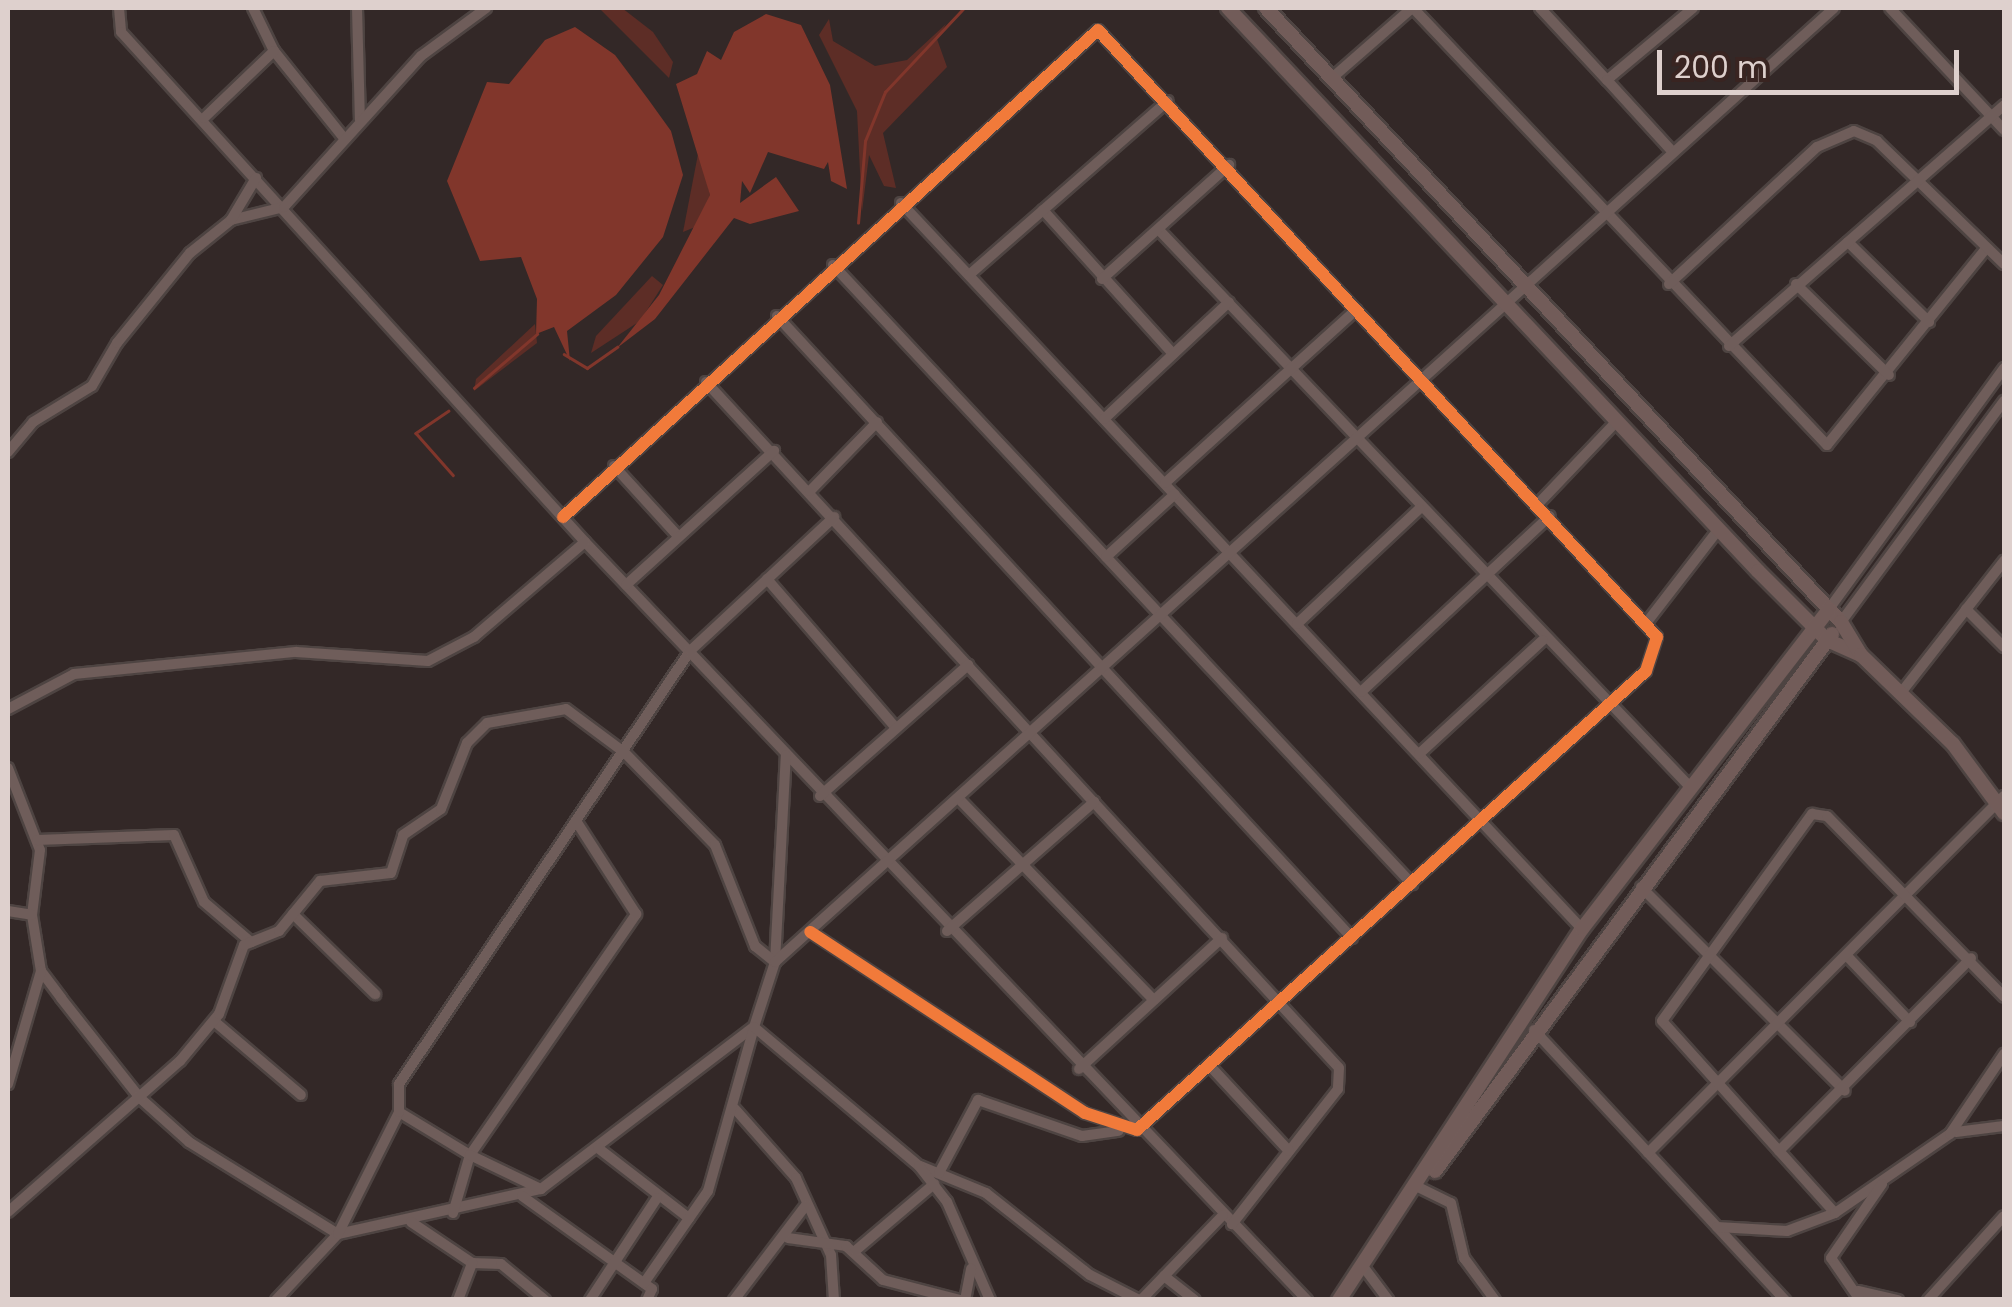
<!DOCTYPE html>
<html>
<head>
<meta charset="utf-8">
<style>
  body { margin:0 }
  #map { position:relative; width:2012px; height:1307px; overflow:hidden; background:#332827; font-family:Poppins,sans-serif }
  div>[style] { position:absolute }
  [style*='--x'] { left:calc(var(--x)*1px); top:calc(var(--y)*1px); width:calc(var(--w)*1px); rotate:calc(var(--a)*1deg) }
  .green>* { inset:0; background:#5d2d26 }
  .water>* { inset:0; background:#81362b }
  .stream>* { height:2.5px; margin:-1.25px; padding:0 1.25px; transform-origin:1.25px; border-radius:1.25px; background:#81362b }
  .roads { filter:drop-shadow(2px 0 #4e4442) drop-shadow(-2px 0 #4e4442) drop-shadow(0 2px #4e4442) drop-shadow(0 -2px #4e4442) }
  .minor>* { height:10px; margin:-5px; padding:0 5px; transform-origin:5px; border-radius:5px; background:#6f5d5a }
  .major>* { height:14px; margin:-7px; padding:0 7px; transform-origin:7px; border-radius:7px; background:#725c59 }
  .cycleway>* { height:12px; margin:-6px; padding:0 6px; transform-origin:6px; border-radius:6px; background:#f17a3a }
  span { translate:-50% -50%; white-space:nowrap; text-align:center; line-height:1.15; -webkit-text-stroke:10px #392421; paint-order:stroke }
  .frame { position:absolute; inset:0; border:10px solid #ded0cd; pointer-events:none }
  .scale { position:absolute; left:1657px; top:50px; width:302px; height:45px; box-sizing:border-box; border:5px solid #ded0cd; border-top:0; padding-left:12px; font-size:30px; line-height:35px; white-space:nowrap; color:#ded0cd; -webkit-text-stroke:8px #392421; paint-order:stroke }
</style>
</head>
<body>
<div id="map">
  <div class="green">
    <div style="clip-path:polygon(599px 8px,622px 8px,653px 32px,673px 62px,669px 78px)"></div>
    <div style="clip-path:polygon(829px 19px,833px 41px,875px 66px,907px 60px,946px 24px,937px 39px,947px 67px,883px 133px,896px 188px,884px 186px,869px 155px,862px 212px,857px 111px,819px 35px)"></div>
    <div style="clip-path:polygon(699px 149px,710px 195px,700px 225px,683px 232px)"></div>
    <div style="clip-path:polygon(652px 276px,663px 285px,640px 321px,591px 353px,596px 336px)"></div>
    <div style="clip-path:polygon(535px 324px,537px 343px,474px 391px,476px 379px)"></div>
  </div>
  <div class="water">
    <div style="clip-path:polygon(766px 14px,801px 25px,830px 85px,847px 189px,831px 181px,828px 162px,824px 169px,768px 152px,750px 193px,742px 181px,740px 203px,776px 177px,799px 211px,750px 224px,734px 218px,655px 319px,617px 348px,659px 295px,710px 195px,676px 84px,697px 74px,707px 51px,721px 60px,734px 32px)"></div>
    <div style="clip-path:polygon(575px 27px,615px 55px,648px 99px,671px 131px,683px 175px,663px 237px,616px 295px,567px 331px,570px 361px,554px 327px,536px 334px,537px 299px,521px 257px,480px 261px,447px 181px,487px 82px,509px 84px,545px 40px)"></div>
  </div>
  <div class="stream">
    <div style="--x:858;--y:223;--w:82;--a:-85.1"></div>
    <div style="--x:865;--y:141;--w:53;--a:-67.8"></div>
    <div style="--x:885;--y:92;--w:115;--a:-46.8"></div>
    <div style="--x:564;--y:354;--w:27;--a:31"></div>
    <div style="--x:587;--y:368;--w:37;--a:-35"></div>
    <div style="--x:474;--y:388;--w:83;--a:-40.6"></div>
    <div style="--x:449;--y:411;--w:40;--a:146"></div>
    <div style="--x:416;--y:433;--w:56;--a:48.6"></div>
  </div>
  <div class="roads">
    <div class="minor">
      <div style="--x:119;--y:8;--w:24;--a:85"></div>
      <div style="--x:121;--y:32;--w:689;--a:47.7"></div>
      <div style="--x:585;--y:542;--w:1047;--a:46.39"></div>
      <div style="--x:253;--y:8;--w:48;--a:64"></div>
      <div style="--x:274;--y:51;--w:112;--a:51.2"></div>
      <div style="--x:357;--y:8;--w:112;--a:88.5"></div>
      <div style="--x:1413;--y:8;--w:602;--a:46.55"></div>
      <div style="--x:1827;--y:445;--w:251;--a:-51"></div>
      <div style="--x:1540;--y:8;--w:98;--a:47.1"></div>
      <div style="--x:1607;--y:80;--w:112;--a:-39.9"></div>
      <div style="--x:1890;--y:8;--w:167;--a:46.9"></div>
      <div style="--x:1332;--y:78;--w:106;--a:-41.2"></div>
      <div style="--x:1607;--y:80;--w:95;--a:47.6"></div>
      <div style="--x:204;--y:118;--w:97;--a:-43.7"></div>
      <div style="--x:901;--y:203;--w:995;--a:46.83"></div>
      <div style="--x:1043;--y:210;--w:194;--a:47.9"></div>
      <div style="--x:231;--y:220;--w:55;--a:-13.8"></div>
      <div style="--x:284;--y:207;--w:204;--a:-47.8"></div>
      <div style="--x:421;--y:56;--w:81;--a:-36.4"></div>
      <div style="--x:1159;--y:230;--w:772;--a:46.36"></div>
      <div style="--x:1848;--y:242;--w:114;--a:44.6"></div>
      <div style="--x:833;--y:265;--w:848;--a:46.91"></div>
      <div style="--x:969;--y:275;--w:264;--a:-41.2"></div>
      <div style="--x:1102;--y:279;--w:171;--a:-41.9"></div>
      <div style="--x:1669;--y:284;--w:202;--a:-42.8"></div>
      <div style="--x:1817;--y:147;--w:40;--a:-23.4"></div>
      <div style="--x:1854;--y:131;--w:25;--a:23"></div>
      <div style="--x:1877;--y:141;--w:177;--a:44.1"></div>
      <div style="--x:1796;--y:284;--w:130;--a:44.4"></div>
      <div style="--x:777;--y:316;--w:847;--a:47.25"></div>
      <div style="--x:1729;--y:346;--w:366;--a:-41.2"></div>
      <div style="--x:706;--y:382;--w:933;--a:47.3"></div>
      <div style="--x:1339;--y:1068;--w:21;--a:93"></div>
      <div style="--x:1338;--y:1089;--w:172;--a:128.1"></div>
      <div style="--x:1104;--y:419;--w:171;--a:-43.1"></div>
      <div style="--x:8;--y:452;--w:39;--a:-50"></div>
      <div style="--x:33;--y:422;--w:69;--a:-31.4"></div>
      <div style="--x:92;--y:386;--w:50;--a:-59.8"></div>
      <div style="--x:117;--y:343;--w:116;--a:-51"></div>
      <div style="--x:190;--y:253;--w:53;--a:-38.8"></div>
      <div style="--x:231;--y:220;--w:49;--a:-59.2"></div>
      <div style="--x:614;--y:466;--w:95;--a:47.6"></div>
      <div style="--x:1165;--y:483;--w:258;--a:-42.2"></div>
      <div style="--x:810;--y:491;--w:96;--a:-45.8"></div>
      <div style="--x:1538;--y:504;--w:113;--a:-46.4"></div>
      <div style="--x:563;--y:517;--w:723;--a:-42.31"></div>
      <div style="--x:1098;--y:30;--w:825;--a:47.36"></div>
      <div style="--x:1657;--y:637;--w:36;--a:108"></div>
      <div style="--x:1646;--y:671;--w:685;--a:137.96"></div>
      <div style="--x:1137;--y:1130;--w:55;--a:-161.9"></div>
      <div style="--x:1085;--y:1113;--w:329;--a:-146.6"></div>
      <div style="--x:1106;--y:557;--w:93;--a:-42.4"></div>
      <div style="--x:767;--y:579;--w:197;--a:49.1"></div>
      <div style="--x:626;--y:585;--w:200;--a:-42.2"></div>
      <div style="--x:1829;--y:609;--w:298;--a:-54"></div>
      <div style="--x:1966;--y:609;--w:54;--a:45"></div>
      <div style="--x:1647;--y:622;--w:118;--a:-52.3"></div>
      <div style="--x:1841;--y:622;--w:275;--a:-53.6"></div>
      <div style="--x:1297;--y:624;--w:168;--a:-43.3"></div>
      <div style="--x:1361;--y:692;--w:258;--a:-43"></div>
      <div style="--x:1900;--y:694;--w:169;--a:-52"></div>
      <div style="--x:8;--y:709;--w:75;--a:-27.9"></div>
      <div style="--x:74;--y:674;--w:223;--a:-5.7"></div>
      <div style="--x:296;--y:652;--w:132;--a:3.9"></div>
      <div style="--x:428;--y:661;--w:52;--a:-27.6"></div>
      <div style="--x:474;--y:637;--w:146;--a:-40.6"></div>
      <div style="--x:1419;--y:754;--w:168;--a:-42.6"></div>
      <div style="--x:8;--y:768;--w:88;--a:68.7"></div>
      <div style="--x:40;--y:850;--w:65;--a:97"></div>
      <div style="--x:32;--y:915;--w:57;--a:80.9"></div>
      <div style="--x:41;--y:971;--w:34;--a:53"></div>
      <div style="--x:61;--y:998;--w:127;--a:51.7"></div>
      <div style="--x:140;--y:1098;--w:66;--a:41.9"></div>
      <div style="--x:189;--y:1142;--w:175;--a:31.7"></div>
      <div style="--x:338;--y:1234;--w:208;--a:-12.5"></div>
      <div style="--x:541;--y:1189;--w:268;--a:-37.3"></div>
      <div style="--x:754;--y:1027;--w:68;--a:-72.1"></div>
      <div style="--x:775;--y:962;--w:207;--a:-87"></div>
      <div style="--x:820;--y:796;--w:198;--a:-41.5"></div>
      <div style="--x:961;--y:801;--w:277;--a:45.9"></div>
      <div style="--x:37;--y:840;--w:137;--a:-2.1"></div>
      <div style="--x:174;--y:835;--w:73;--a:65.9"></div>
      <div style="--x:204;--y:902;--w:62;--a:40.4"></div>
      <div style="--x:1641;--y:887;--w:288;--a:45"></div>
      <div style="--x:8;--y:911;--w:24;--a:9"></div>
      <div style="--x:293;--y:914;--w:115;--a:44.3"></div>
      <div style="--x:947;--y:931;--w:196;--a:-41.3"></div>
      <div style="--x:1848;--y:957;--w:90;--a:46.4"></div>
      <div style="--x:214;--y:1021;--w:114;--a:40.4"></div>
      <div style="--x:1534;--y:1030;--w:369;--a:47.1"></div>
      <div style="--x:1210;--y:1066;--w:116;--a:47.1"></div>
      <div style="--x:1079;--y:1069;--w:194;--a:-42.5"></div>
      <div style="--x:8;--y:1084;--w:118;--a:-73.7"></div>
      <div style="--x:735;--y:1109;--w:92;--a:48.5"></div>
      <div style="--x:796;--y:1178;--w:85;--a:65.6"></div>
      <div style="--x:831;--y:1255;--w:45;--a:86.2"></div>
      <div style="--x:399;--y:1112;--w:83;--a:31.2"></div>
      <div style="--x:470;--y:1155;--w:293;--a:-55.4"></div>
      <div style="--x:636;--y:914;--w:111;--a:-122.8"></div>
      <div style="--x:1956;--y:1132;--w:48;--a:-7.1"></div>
      <div style="--x:598;--y:1148;--w:115;--a:37.6"></div>
      <div style="--x:1779;--y:1151;--w:272;--a:-45.1"></div>
      <div style="--x:1648;--y:1153;--w:504;--a:-45.08"></div>
      <div style="--x:920;--y:1166;--w:71;--a:22.2"></div>
      <div style="--x:986;--y:1193;--w:132;--a:38.3"></div>
      <div style="--x:1090;--y:1275;--w:55;--a:27"></div>
      <div style="--x:939;--y:1173;--w:83;--a:-61.9"></div>
      <div style="--x:978;--y:1100;--w:110;--a:19.1"></div>
      <div style="--x:1082;--y:1136;--w:37;--a:-8"></div>
      <div style="--x:1420;--y:1188;--w:34;--a:26"></div>
      <div style="--x:1451;--y:1203;--w:57;--a:76.7"></div>
      <div style="--x:1464;--y:1258;--w:52;--a:53.6"></div>
      <div style="--x:522;--y:1196;--w:160;--a:35.6"></div>
      <div style="--x:652;--y:1289;--w:12;--a:114"></div>
      <div style="--x:8;--y:1212;--w:229;--a:-41.3"></div>
      <div style="--x:180;--y:1061;--w:61;--a:-50.3"></div>
      <div style="--x:219;--y:1014;--w:73;--a:-70.1"></div>
      <div style="--x:244;--y:945;--w:38;--a:-22"></div>
      <div style="--x:279;--y:931;--w:65;--a:-50.6"></div>
      <div style="--x:320;--y:881;--w:71;--a:-6.4"></div>
      <div style="--x:391;--y:873;--w:40;--a:-72"></div>
      <div style="--x:403;--y:835;--w:46;--a:-34.4"></div>
      <div style="--x:441;--y:809;--w:71;--a:-68.5"></div>
      <div style="--x:467;--y:743;--w:28;--a:-45"></div>
      <div style="--x:487;--y:723;--w:80;--a:-10"></div>
      <div style="--x:566;--y:709;--w:72;--a:36.6"></div>
      <div style="--x:624;--y:752;--w:130;--a:45.6"></div>
      <div style="--x:715;--y:845;--w:109;--a:68.4"></div>
      <div style="--x:755;--y:946;--w:26;--a:39"></div>
      <div style="--x:775;--y:962;--w:1425;--a:-42.01"></div>
      <div style="--x:453;--y:1213;--w:60;--a:-73.7"></div>
      <div style="--x:470;--y:1155;--w:79;--a:25.6"></div>
      <div style="--x:1835;--y:1213;--w:258;--a:-132"></div>
      <div style="--x:1662;--y:1021;--w:256;--a:-54.1"></div>
      <div style="--x:1812;--y:814;--w:15;--a:8"></div>
      <div style="--x:1827;--y:816;--w:253;--a:45.6"></div>
      <div style="--x:411;--y:1222;--w:73;--a:33.9"></div>
      <div style="--x:472;--y:1263;--w:29;--a:2"></div>
      <div style="--x:501;--y:1264;--w:57;--a:39.3"></div>
      <div style="--x:1717;--y:1227;--w:70;--a:3.3"></div>
      <div style="--x:1787;--y:1231;--w:51;--a:-20.6"></div>
      <div style="--x:1835;--y:1213;--w:140;--a:-34.5"></div>
      <div style="--x:1950;--y:1134;--w:97;--a:-56"></div>
      <div style="--x:788;--y:1238;--w:59;--a:7.9"></div>
      <div style="--x:846;--y:1246;--w:50;--a:42.6"></div>
      <div style="--x:883;--y:1280;--w:80;--a:14.6"></div>
      <div style="--x:855;--y:1251;--w:104;--a:-40.3"></div>
      <div style="--x:1365;--y:1269;--w:39;--a:53"></div>
      <div style="--x:1164;--y:1276;--w:39;--a:38"></div>
      <div style="--x:644;--y:1283;--w:112;--a:-55.2"></div>
      <div style="--x:708;--y:1191;--w:170;--a:-74.3"></div>
      <div style="--x:754;--y:1027;--w:216;--a:40.1"></div>
      <div style="--x:919;--y:1166;--w:46;--a:52.1"></div>
      <div style="--x:947;--y:1202;--w:107;--a:66.3"></div>
      <div style="--x:1858;--y:1291;--w:41;--a:12.7"></div>
      <div style="--x:276;--y:1300;--w:91;--a:-46.8"></div>
      <div style="--x:338;--y:1234;--w:136;--a:-63.4"></div>
      <div style="--x:399;--y:1112;--w:28;--a:-90"></div>
      <div style="--x:399;--y:1084;--w:522;--a:-56.1"></div>
      <div style="--x:690;--y:651;--w:197;--a:-42.9"></div>
      <div style="--x:458;--y:1300;--w:40;--a:-69"></div>
      <div style="--x:590;--y:1300;--w:122;--a:-56.7"></div>
      <div style="--x:734;--y:1300;--w:119;--a:-52.8"></div>
      <div style="--x:965;--y:1300;--w:32;--a:-79"></div>
      <div style="--x:1141;--y:1300;--w:118;--a:-46"></div>
      <div style="--x:1860;--y:1300;--w:51;--a:-124.6"></div>
      <div style="--x:1831;--y:1258;--w:90;--a:-55.4"></div>
      <div style="--x:1928;--y:1300;--w:113;--a:-47.9"></div>
    </div>
    <div class="major">
      <div style="--x:1228;--y:8;--w:773;--a:46.73"></div>
      <div style="--x:1758;--y:571;--w:98;--a:45"></div>
      <div style="--x:1827;--y:640;--w:37;--a:24"></div>
      <div style="--x:1266;--y:8;--w:841;--a:46.88"></div>
      <div style="--x:1841;--y:622;--w:39;--a:59"></div>
      <div style="--x:1861;--y:655;--w:128;--a:44.1"></div>
      <div style="--x:1953;--y:744;--w:86;--a:53.5"></div>
      <div style="--x:1435;--y:1171;--w:668;--a:-53.52"></div>
      <div style="--x:1339;--y:1300;--w:443;--a:-56.8"></div>
      <div style="--x:1582;--y:929;--w:404;--a:-52.3"></div>
    </div>
  </div>
  <div class="cycleway">
    <div style="--x:563;--y:517;--w:723;--a:-42.31"></div>
    <div style="--x:1098;--y:30;--w:825;--a:47.36"></div>
    <div style="--x:1657;--y:637;--w:36;--a:108"></div>
    <div style="--x:1646;--y:671;--w:685;--a:137.96"></div>
    <div style="--x:1137;--y:1130;--w:55;--a:-161.9"></div>
    <div style="--x:1085;--y:1113;--w:329;--a:-146.6"></div>
  </div>
  <div class="frame"></div>
  <div class="scale">200 m</div>
</div>
</body>
</html>
